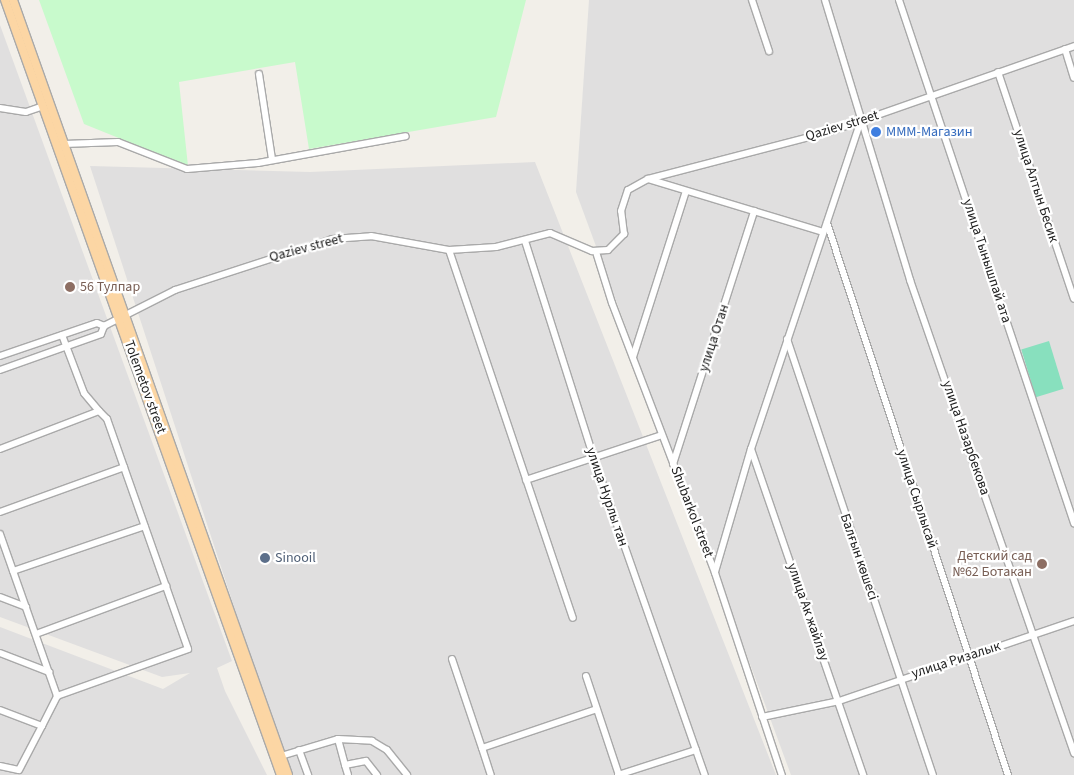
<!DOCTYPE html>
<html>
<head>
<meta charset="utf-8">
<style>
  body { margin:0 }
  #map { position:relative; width:1074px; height:775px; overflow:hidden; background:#f2efe9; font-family:"Source Sans 3",sans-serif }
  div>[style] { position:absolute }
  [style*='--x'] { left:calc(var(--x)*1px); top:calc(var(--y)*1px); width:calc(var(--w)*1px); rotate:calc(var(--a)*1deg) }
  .residential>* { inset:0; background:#e0dfdf }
  .park>* { inset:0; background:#c8facc }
  .pitch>* { inset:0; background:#88e0be; transform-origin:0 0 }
  .roads { filter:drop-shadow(1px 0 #a9a9a9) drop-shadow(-1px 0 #a9a9a9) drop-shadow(0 1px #a9a9a9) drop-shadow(0 -1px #a9a9a9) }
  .minor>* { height:6px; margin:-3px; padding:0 3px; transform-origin:3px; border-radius:3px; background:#fff }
  .major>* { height:8px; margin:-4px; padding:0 4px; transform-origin:4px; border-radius:4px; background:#fcd6a4 }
  .dots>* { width:14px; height:14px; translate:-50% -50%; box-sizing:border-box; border:2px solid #fff; border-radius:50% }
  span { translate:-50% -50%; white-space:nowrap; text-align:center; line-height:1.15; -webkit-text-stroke:4.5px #fff; paint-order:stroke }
  .street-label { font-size:14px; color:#222 }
  .shop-label { font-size:14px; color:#366cbe }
  .left { translate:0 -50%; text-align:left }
  .education-label { font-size:14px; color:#785e54 }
  .right { translate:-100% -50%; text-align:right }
  .service-label { font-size:14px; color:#4e5e75 }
</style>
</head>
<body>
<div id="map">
  <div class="residential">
    <div style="clip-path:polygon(589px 0,1074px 0,1074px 775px,791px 775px,576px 192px)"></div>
    <div style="clip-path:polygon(0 25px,232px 661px,217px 668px,225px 691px,267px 775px,0 775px,0 627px,163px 689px,190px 673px,162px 677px,0 617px)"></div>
    <div style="clip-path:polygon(535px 162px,776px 775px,289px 775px,90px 166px,310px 172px)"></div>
  </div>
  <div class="park">
    <div style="clip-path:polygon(39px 0,526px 0,496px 117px,309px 149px,295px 62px,179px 82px,188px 166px,84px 124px)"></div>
  </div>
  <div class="pitch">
    <div style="left:1049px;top:341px;width:50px;height:29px;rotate:73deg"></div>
  </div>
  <div class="roads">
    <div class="minor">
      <div style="--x:752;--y:0;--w:54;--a:71.6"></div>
      <div style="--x:825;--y:0;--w:293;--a:73.1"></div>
      <div style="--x:910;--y:280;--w:501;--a:70.88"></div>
      <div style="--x:899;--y:0;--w:552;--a:71.5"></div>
      <div style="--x:1065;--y:49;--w:30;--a:73"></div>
      <div style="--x:998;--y:72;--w:239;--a:71.5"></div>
      <div style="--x:259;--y:74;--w:86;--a:81.3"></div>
      <div style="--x:0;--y:108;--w:26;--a:9"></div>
      <div style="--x:26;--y:112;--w:18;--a:-19"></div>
      <div style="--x:64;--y:144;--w:54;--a:-2.1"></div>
      <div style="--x:118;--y:142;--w:74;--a:21.4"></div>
      <div style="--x:187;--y:169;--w:71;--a:-4.8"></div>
      <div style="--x:258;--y:163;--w:150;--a:-10.3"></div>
      <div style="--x:648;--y:179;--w:183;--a:16.8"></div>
      <div style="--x:827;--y:223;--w:581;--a:71.85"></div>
      <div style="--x:525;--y:241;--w:225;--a:72.4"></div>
      <div style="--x:593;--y:456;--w:338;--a:70.7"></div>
      <div style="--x:449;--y:250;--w:388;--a:71.4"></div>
      <div style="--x:596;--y:252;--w:53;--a:72.6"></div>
      <div style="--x:612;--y:303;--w:289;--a:69.1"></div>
      <div style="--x:715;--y:573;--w:213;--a:71.7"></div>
      <div style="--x:787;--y:339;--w:460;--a:71.5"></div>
      <div style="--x:0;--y:356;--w:102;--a:-18.8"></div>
      <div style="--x:97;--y:323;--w:8;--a:23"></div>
      <div style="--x:104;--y:326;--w:80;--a:-26.9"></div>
      <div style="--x:175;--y:290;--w:165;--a:-18"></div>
      <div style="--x:332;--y:239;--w:39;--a:-4"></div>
      <div style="--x:371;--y:236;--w:79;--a:10.2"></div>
      <div style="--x:449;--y:250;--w:47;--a:-3.7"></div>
      <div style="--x:496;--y:247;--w:56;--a:-14.5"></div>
      <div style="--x:550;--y:233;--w:46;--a:23.2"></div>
      <div style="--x:592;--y:251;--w:16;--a:-4"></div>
      <div style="--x:608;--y:250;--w:23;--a:-45"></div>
      <div style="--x:624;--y:234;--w:23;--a:-97"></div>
      <div style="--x:621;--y:211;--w:22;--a:-72"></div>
      <div style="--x:628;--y:190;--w:23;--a:-29"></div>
      <div style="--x:648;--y:179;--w:187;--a:-14.6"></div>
      <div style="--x:829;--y:132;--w:260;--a:-19.3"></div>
      <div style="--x:633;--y:357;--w:174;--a:-72.3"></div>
      <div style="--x:0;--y:370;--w:107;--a:-19.6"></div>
      <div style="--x:101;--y:334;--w:9;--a:-69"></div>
      <div style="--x:0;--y:449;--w:106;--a:-21"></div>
      <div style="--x:99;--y:411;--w:23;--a:-130"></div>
      <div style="--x:84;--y:393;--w:62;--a:-110.8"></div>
      <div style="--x:751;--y:449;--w:345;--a:71"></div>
      <div style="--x:673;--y:464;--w:266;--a:-72.2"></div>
      <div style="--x:526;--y:480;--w:143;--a:-18.3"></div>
      <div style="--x:0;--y:512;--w:132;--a:-19.9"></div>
      <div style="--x:0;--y:534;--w:172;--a:70.6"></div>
      <div style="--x:57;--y:696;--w:139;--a:-19.7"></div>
      <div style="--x:188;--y:649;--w:244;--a:-109.4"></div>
      <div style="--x:107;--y:419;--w:11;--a:-135"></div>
      <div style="--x:13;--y:571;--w:139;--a:-18.8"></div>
      <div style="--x:715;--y:572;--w:128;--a:-73.7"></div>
      <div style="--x:751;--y:449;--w:344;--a:-71.5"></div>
      <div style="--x:0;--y:597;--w:28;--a:21"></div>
      <div style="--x:36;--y:634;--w:139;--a:-20.3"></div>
      <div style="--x:0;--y:653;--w:53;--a:21.2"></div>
      <div style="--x:452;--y:659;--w:94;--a:71.4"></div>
      <div style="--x:482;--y:748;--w:121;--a:-18.7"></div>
      <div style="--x:586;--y:676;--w:104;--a:71.6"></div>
      <div style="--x:0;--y:710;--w:45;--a:20.9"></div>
      <div style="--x:42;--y:726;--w:34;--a:-63"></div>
      <div style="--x:762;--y:717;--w:79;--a:-11.7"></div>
      <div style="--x:839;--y:701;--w:248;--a:-18.8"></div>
      <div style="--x:338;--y:739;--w:34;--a:3"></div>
      <div style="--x:372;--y:741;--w:17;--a:31"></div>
      <div style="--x:387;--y:750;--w:32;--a:51"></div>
      <div style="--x:482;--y:748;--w:28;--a:72"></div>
      <div style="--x:299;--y:750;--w:27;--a:70"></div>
      <div style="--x:281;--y:756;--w:59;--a:-16.6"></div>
      <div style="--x:338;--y:739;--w:27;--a:75"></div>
      <div style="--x:345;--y:765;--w:21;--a:-11"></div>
      <div style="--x:366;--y:761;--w:18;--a:52"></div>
      <div style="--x:345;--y:765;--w:10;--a:73"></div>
      <div style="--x:0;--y:766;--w:19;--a:12"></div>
      <div style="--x:19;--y:770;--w:50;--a:-62.4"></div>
      <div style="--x:618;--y:775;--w:82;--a:-17.8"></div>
    </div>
    <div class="major">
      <div style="--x:5;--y:0;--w:823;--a:70.4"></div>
      <div style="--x:13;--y:0;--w:822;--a:70.46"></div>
    </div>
  </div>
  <div class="dots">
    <div style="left:876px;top:132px;background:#3f7fe0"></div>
    <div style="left:70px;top:287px;background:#8d6e63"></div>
    <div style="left:265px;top:558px;background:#5c6f8a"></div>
    <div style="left:1042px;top:564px;background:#8d6e63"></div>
  </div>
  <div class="street-label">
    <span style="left:842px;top:126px;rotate:-17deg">Qaziev street</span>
    <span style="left:1036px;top:186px;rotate:72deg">улица Алтын Бесик</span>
    <span style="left:306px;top:248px;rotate:-15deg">Qaziev street</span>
    <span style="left:987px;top:261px;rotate:72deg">улица Тынышпай ата</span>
    <span style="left:714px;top:338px;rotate:-72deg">улица Отан</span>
    <span style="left:145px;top:387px;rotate:70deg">Tolemetov street</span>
    <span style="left:966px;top:438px;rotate:71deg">улица Назарбекова</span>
    <span style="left:607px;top:497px;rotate:71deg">улица Нурлы тан</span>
    <span style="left:917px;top:499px;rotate:72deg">улица Сырлысай</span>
    <span style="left:692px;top:512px;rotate:69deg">Shubarkol street</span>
    <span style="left:859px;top:557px;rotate:71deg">Балғын көшесі</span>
    <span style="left:808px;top:612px;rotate:71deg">улица Ак жайлау</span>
    <span style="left:956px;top:660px;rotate:-18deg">улица Ризалык</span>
  </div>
  <div class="shop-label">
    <span class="left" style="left:886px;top:132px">МММ-Магазин</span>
  </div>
  <div class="education-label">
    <span class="left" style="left:80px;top:287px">56 Тулпар</span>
    <span class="right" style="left:1032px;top:564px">Детский сад<br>№62 Ботакан</span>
  </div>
  <div class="service-label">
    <span class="left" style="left:275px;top:558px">Sinooil</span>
  </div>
</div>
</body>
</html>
